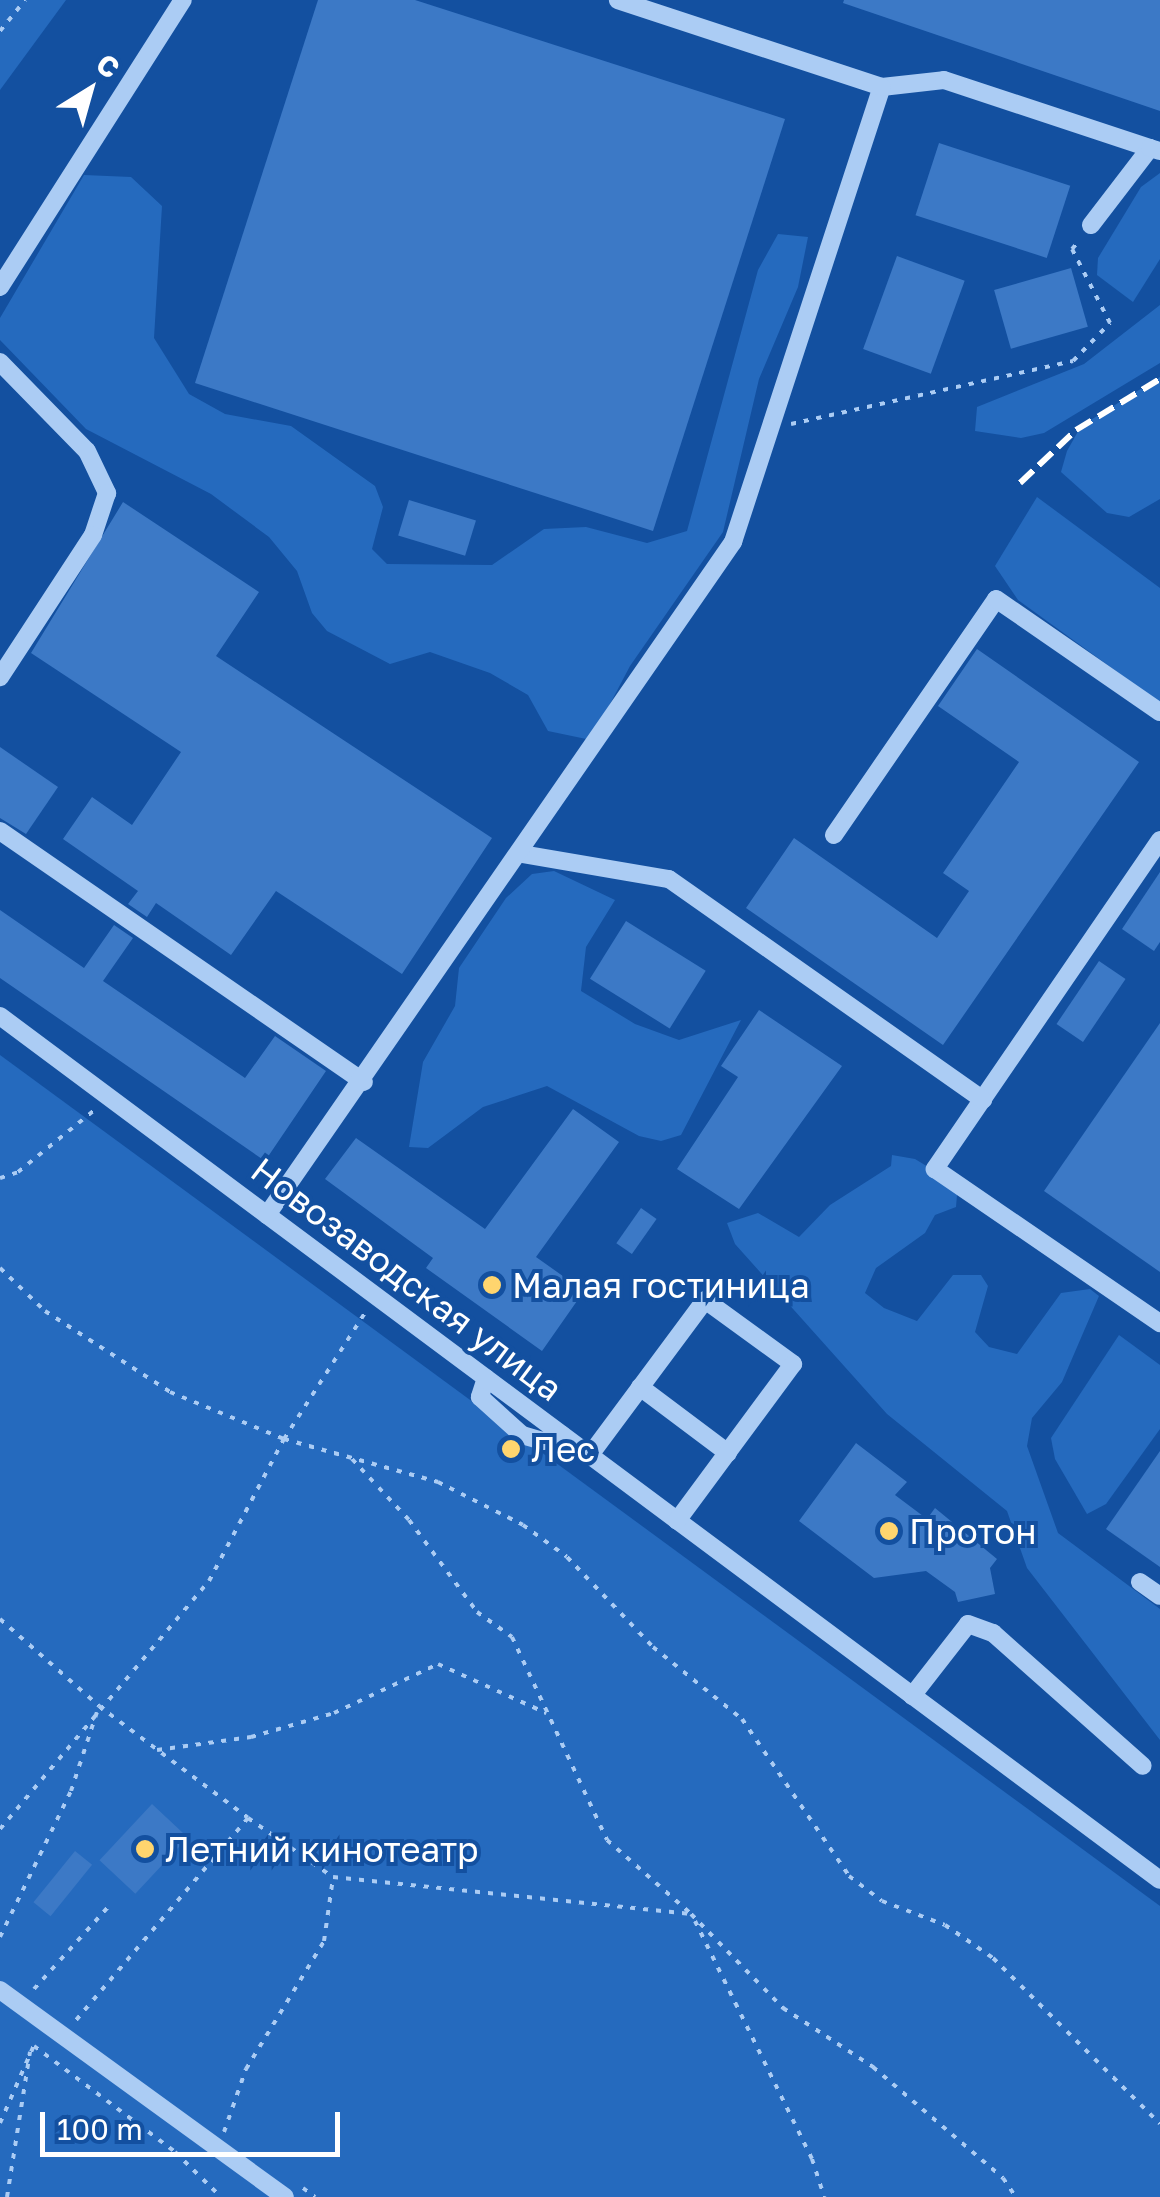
<!DOCTYPE html>
<html>
<head>
<meta charset="utf-8">
<style>
  body { margin:0 }
  #map { position:relative; width:1160px; height:2197px; overflow:hidden; background:#1350a0; font-family:"Golos Text",sans-serif }
  div>[style] { position:absolute }
  [style*='--x'] { left:calc(var(--x)*1px); top:calc(var(--y)*1px); width:calc(var(--w)*1px); rotate:calc(var(--a)*1deg) }
  .green>* { inset:0; background:#256abe }
  .building>* { inset:0; background:#3c79c6; transform-origin:0 0 }
  .path>* { height:4px; margin-top:-2px; transform-origin:0; background:repeating-linear-gradient(90deg,#abccf4 0 5px,transparent 0 13px) }
  .minor>* { height:18px; margin:-9px; padding:0 9px; transform-origin:9px; border-radius:9px; background:#abccf4 }
  .rail>* { height:6px; margin-top:-3px; transform-origin:0; background:repeating-linear-gradient(90deg,#fff 0 18px,transparent 0 26px) }
  .dots>* { width:28px; height:28px; translate:-50% -50%; box-sizing:border-box; border:5px solid #1350a0; border-radius:50% }
  span { translate:-50% -50%; white-space:nowrap; text-align:center; line-height:1.15; -webkit-text-stroke:8px #1350a0; paint-order:stroke }
  .street-label { font-size:35px; color:#fff }
  .poi-label { font-size:35px; color:#fff }
  .left { translate:0 -50%; text-align:left }
  .north { position:absolute; left:40px; top:40px; width:100px; height:100px; -webkit-text-stroke:8px #1350a0; paint-order:stroke; rotate:37deg; font-size:28px; font-weight:700; line-height:40px; text-align:center; color:#fff }
  .north::after { content:''; display:block; margin:auto; width:35px; height:45px; background:#fff; clip-path:polygon(50% 0,100% 100%,50% 72%,0 100%) }
  .scale { position:absolute; left:40px; top:2112px; width:300px; height:45px; box-sizing:border-box; border:5px solid #fff; border-top:0; padding-left:12px; font-size:30px; line-height:35px; white-space:nowrap; color:#fff; -webkit-text-stroke:8px #1350a0; paint-order:stroke }
</style>
</head>
<body>
<div id="map">
  <div class="green">
    <div style="clip-path:polygon(0 0,66px 0,0 90px)"></div>
    <div style="clip-path:polygon(1160px 173px,1160px 259px,1133px 302px,1097px 275px,1098px 258px,1141px 187px)"></div>
    <div style="clip-path:polygon(84px 175px,131px 177px,162px 206px,154px 338px,189px 394px,225px 414px,291px 426px,375px 486px,383px 507px,372px 549px,387px 564px,492px 565px,544px 529px,586px 527px,647px 543px,687px 531px,758px 270px,778px 234px,808px 237px,798px 287px,759px 379px,723px 532px,630px 666px,591px 740px,548px 731px,528px 695px,490px 673px,430px 652px,390px 664px,327px 631px,312px 613px,297px 571px,269px 537px,211px 494px,86px 429px,0 340px,0 318px)"></div>
    <div style="clip-path:polygon(1160px 305px,1160px 363px,1044px 433px,1021px 438px,975px 431px,977px 407px,1084px 364px)"></div>
    <div style="clip-path:polygon(1160px 377px,1160px 499px,1129px 517px,1107px 513px,1061px 472px,1067px 451px,1081px 426px)"></div>
    <div style="clip-path:polygon(1037px 497px,1160px 588px,1160px 703px,1018px 600px,995px 566px)"></div>
    <div style="clip-path:polygon(554px 871px,615px 900px,586px 947px,581px 991px,635px 1024px,679px 1040px,741px 1020px,681px 1135px,661px 1141px,639px 1136px,547px 1086px,483px 1107px,428px 1148px,409px 1147px,423px 1062px,455px 1006px,459px 968px,506px 898px,532px 874px)"></div>
    <div style="clip-path:polygon(0 1055px,1160px 1906px,1160px 2197px,0 2197px)"></div>
    <div style="clip-path:polygon(892px 1155px,915px 1159px,943px 1176px,957px 1195px,956px 1207px,935px 1215px,925px 1233px,876px 1268px,865px 1293px,884px 1308px,917px 1321px,953px 1275px,981px 1275px,988px 1286px,975px 1332px,989px 1347px,1017px 1354px,1061px 1293px,1090px 1289px,1099px 1296px,1062px 1382px,1032px 1418px,1027px 1446px,1058px 1533px,1160px 1609px,1160px 1740px,1027px 1568px,1007px 1511px,887px 1414px,735px 1244px,727px 1223px,758px 1213px,799px 1237px,830px 1205px,891px 1166px)"></div>
    <div style="clip-path:polygon(1119px 1335px,1160px 1365px,1160px 1429px,1106px 1504px,1087px 1514px,1055px 1459px,1051px 1438px)"></div>
  </div>
  <div class="building">
    <div style="clip-path:polygon(318px 0,415px 0,785px 119px,653px 531px,195px 383px)"></div>
    <div style="clip-path:polygon(844px 0,1160px 0,1160px 111px,843px 3px)"></div>
    <div style="left:939px;top:143px;width:138px;height:76px;rotate:18deg"></div>
    <div style="left:897px;top:256px;width:72px;height:99px;rotate:20deg"></div>
    <div style="left:1071px;top:268px;width:61px;height:80px;rotate:74deg"></div>
    <div style="left:409px;top:500px;width:70px;height:37px;rotate:17deg"></div>
    <div style="clip-path:polygon(123px 502px,259px 592px,216px 656px,492px 838px,402px 974px,276px 891px,231px 955px,156px 903px,147px 917px,128px 904px,138px 891px,63px 839px,92px 797px,132px 825px,181px 752px,31px 653px)"></div>
    <div style="clip-path:polygon(977px 649px,1139px 762px,943px 1045px,746px 908px,794px 838px,937px 938px,969px 891px,943px 873px,1019px 762px,938px 706px)"></div>
    <div style="clip-path:polygon(0 747px,58px 787px,26px 834px,0 818px)"></div>
    <div style="clip-path:polygon(1160px 872px,1160px 942px,1154px 951px,1122px 929px)"></div>
    <div style="clip-path:polygon(0 910px,84px 968px,114px 925px,133px 938px,103px 981px,245px 1078px,275px 1036px,326px 1071px,265px 1161px,0 978px)"></div>
    <div style="left:626px;top:921px;width:94px;height:68px;rotate:32deg"></div>
    <div style="left:1099px;top:961px;width:32px;height:76px;rotate:34deg"></div>
    <div style="clip-path:polygon(759px 1010px,842px 1066px,739px 1209px,677px 1169px,738px 1077px,721px 1066px)"></div>
    <div style="clip-path:polygon(1160px 1023px,1160px 1272px,1044px 1191px)"></div>
    <div style="clip-path:polygon(573px 1109px,619px 1142px,536px 1257px,584px 1291px,542px 1351px,426px 1268px,433px 1258px,325px 1179px,356px 1138px,485px 1229px)"></div>
    <div style="left:641px;top:1208px;width:19px;height:43px;rotate:35deg"></div>
    <div style="clip-path:polygon(856px 1443px,907px 1482px,895px 1495px,927px 1519px,935px 1508px,997px 1559px,990px 1568px,995px 1594px,958px 1602px,955px 1592px,926px 1571px,874px 1578px,799px 1521px)"></div>
    <div style="clip-path:polygon(1160px 1451px,1160px 1567px,1106px 1529px)"></div>
    <div style="left:152px;top:1804px;width:49px;height:77px;rotate:43deg"></div>
    <div style="left:75px;top:1851px;width:22px;height:66px;rotate:39deg"></div>
  </div>
  <div class="path">
    <div style="--x:0;--y:31;--w:40;--a:-51"></div>
    <div style="--x:791;--y:424;--w:289;--a:-12.6"></div>
    <div style="--x:1073;--y:361;--w:53;--a:-45.8"></div>
    <div style="--x:1110;--y:323;--w:83;--a:-117.2"></div>
    <div style="--x:1072;--y:249;--w:11;--a:-49"></div>
    <div style="--x:0;--y:1178;--w:19;--a:-18"></div>
    <div style="--x:18;--y:1172;--w:102;--a:-39"></div>
    <div style="--x:0;--y:1268;--w:62;--a:43.7"></div>
    <div style="--x:45;--y:1311;--w:149;--a:32.9"></div>
    <div style="--x:170;--y:1392;--w:123;--a:22.4"></div>
    <div style="--x:284;--y:1439;--w:160;--a:15.6"></div>
    <div style="--x:438;--y:1482;--w:95;--a:26.8"></div>
    <div style="--x:523;--y:1525;--w:54;--a:36"></div>
    <div style="--x:567;--y:1557;--w:124;--a:46.3"></div>
    <div style="--x:653;--y:1647;--w:114;--a:39"></div>
    <div style="--x:742;--y:1719;--w:190;--a:55.7"></div>
    <div style="--x:849;--y:1876;--w:41;--a:37.1"></div>
    <div style="--x:882;--y:1901;--w:67;--a:20.9"></div>
    <div style="--x:945;--y:1925;--w:58;--a:34.5"></div>
    <div style="--x:993;--y:1958;--w:235;--a:44.8"></div>
    <div style="--x:352;--y:1459;--w:83;--a:46.9"></div>
    <div style="--x:409;--y:1520;--w:114;--a:53.5"></div>
    <div style="--x:477;--y:1612;--w:43;--a:35.5"></div>
    <div style="--x:512;--y:1637;--w:224;--a:64.9"></div>
    <div style="--x:607;--y:1840;--w:111;--a:41.3"></div>
    <div style="--x:0;--y:1619;--w:132;--a:41.3"></div>
    <div style="--x:99;--y:1706;--w:186;--a:36.9"></div>
    <div style="--x:248;--y:1818;--w:267;--a:130.4"></div>
    <div style="--x:157;--y:1750;--w:95;--a:-7.9"></div>
    <div style="--x:251;--y:1737;--w:86;--a:-16.1"></div>
    <div style="--x:334;--y:1713;--w:115;--a:-25.2"></div>
    <div style="--x:438;--y:1664;--w:119;--a:24.4"></div>
    <div style="--x:248;--y:1818;--w:103;--a:34.8"></div>
    <div style="--x:333;--y:1877;--w:360;--a:5.9"></div>
    <div style="--x:691;--y:1914;--w:132;--a:45.6"></div>
    <div style="--x:783;--y:2008;--w:108;--a:33.2"></div>
    <div style="--x:873;--y:2067;--w:171;--a:40.5"></div>
    <div style="--x:1003;--y:2178;--w:23;--a:56"></div>
    <div style="--x:0;--y:1829;--w:324;--a:-49.9"></div>
    <div style="--x:209;--y:1581;--w:161;--a:-62.2"></div>
    <div style="--x:284;--y:1439;--w:150;--a:-57.3"></div>
    <div style="--x:695;--y:1921;--w:265;--a:63.8"></div>
    <div style="--x:812;--y:2159;--w:40;--a:72"></div>
    <div style="--x:0;--y:1937;--w:162;--a:-64.1"></div>
    <div style="--x:71;--y:1791;--w:83;--a:-71.8"></div>
    <div style="--x:34;--y:1989;--w:110;--a:-47.9"></div>
    <div style="--x:34;--y:2046;--w:176;--a:36.9"></div>
    <div style="--x:175;--y:2152;--w:64;--a:44.4"></div>
    <div style="--x:0;--y:2123;--w:85;--a:-66.4"></div>
    <div style="--x:224;--y:2132;--w:67;--a:-70.8"></div>
    <div style="--x:246;--y:2069;--w:150;--a:-58.6"></div>
    <div style="--x:324;--y:1941;--w:64;--a:-81.9"></div>
    <div style="--x:303;--y:2188;--w:15;--a:37"></div>
    <div style="--x:7;--y:2197;--w:147;--a:-81"></div>
  </div>
  <div class="minor">
    <div style="--x:882;--y:87;--w:62;--a:-6.4"></div>
    <div style="--x:944;--y:80;--w:217;--a:18.3"></div>
    <div style="--x:1091;--y:225;--w:97;--a:-52.5"></div>
    <div style="--x:1150;--y:148;--w:10;--a:17"></div>
    <div style="--x:0;--y:287;--w:340;--a:-57.5"></div>
    <div style="--x:0;--y:362;--w:124;--a:45.7"></div>
    <div style="--x:87;--y:451;--w:47;--a:64.5"></div>
    <div style="--x:107;--y:493;--w:44;--a:108.4"></div>
    <div style="--x:93;--y:535;--w:170;--a:123.2"></div>
    <div style="--x:0;--y:831;--w:442;--a:34.6"></div>
    <div style="--x:834;--y:835;--w:286;--a:-55.5"></div>
    <div style="--x:996;--y:599;--w:199;--a:34.6"></div>
    <div style="--x:1160;--y:840;--w:399;--a:124.4"></div>
    <div style="--x:935;--y:1169;--w:273;--a:34.4"></div>
    <div style="--x:522;--y:854;--w:149;--a:9.7"></div>
    <div style="--x:669;--y:879;--w:384;--a:35.1"></div>
    <div style="--x:0;--y:1016;--w:1446;--a:36.68"></div>
    <div style="--x:267;--y:1215;--w:819;--a:-55.3"></div>
    <div style="--x:733;--y:542;--w:479;--a:-71.9"></div>
    <div style="--x:882;--y:87;--w:278;--a:-161.8"></div>
    <div style="--x:486;--y:1378;--w:20;--a:108"></div>
    <div style="--x:480;--y:1397;--w:57;--a:42.1"></div>
    <div style="--x:522;--y:1435;--w:22;--a:16"></div>
    <div style="--x:543;--y:1441;--w:20;--a:-18"></div>
    <div style="--x:640;--y:1387;--w:110;--a:36.9"></div>
    <div style="--x:590;--y:1455;--w:193;--a:-53.4"></div>
    <div style="--x:705;--y:1300;--w:109;--a:36"></div>
    <div style="--x:793;--y:1364;--w:195;--a:126.5"></div>
    <div style="--x:1140;--y:1582;--w:24;--a:35"></div>
    <div style="--x:912;--y:1696;--w:91;--a:-52.1"></div>
    <div style="--x:968;--y:1624;--w:27;--a:20"></div>
    <div style="--x:993;--y:1633;--w:200;--a:41.6"></div>
    <div style="--x:0;--y:1990;--w:352;--a:36"></div>
  </div>
  <div class="rail">
    <div style="--x:1020;--y:483;--w:77;--a:-43.4"></div>
    <div style="--x:1076;--y:430;--w:98;--a:-31.3"></div>
  </div>
  <div class="dots">
    <div style="left:492px;top:1285px;background:#ffd56e"></div>
    <div style="left:511px;top:1449px;background:#ffd56e"></div>
    <div style="left:889px;top:1531px;background:#ffd56e"></div>
    <div style="left:145px;top:1849px;background:#ffd56e"></div>
  </div>
  <div class="street-label">
    <span style="left:407px;top:1279px;rotate:37deg">Новозаводская улица</span>
  </div>
  <div class="poi-label">
    <span class="left" style="left:512px;top:1285px">Малая гостиница</span>
    <span class="left" style="left:531px;top:1449px">Лес</span>
    <span class="left" style="left:909px;top:1531px">Протон</span>
    <span class="left" style="left:165px;top:1849px">Летний кинотеатр</span>
  </div>
  <div class="north">С</div>
  <div class="scale">100 m</div>
</div>
</body>
</html>
